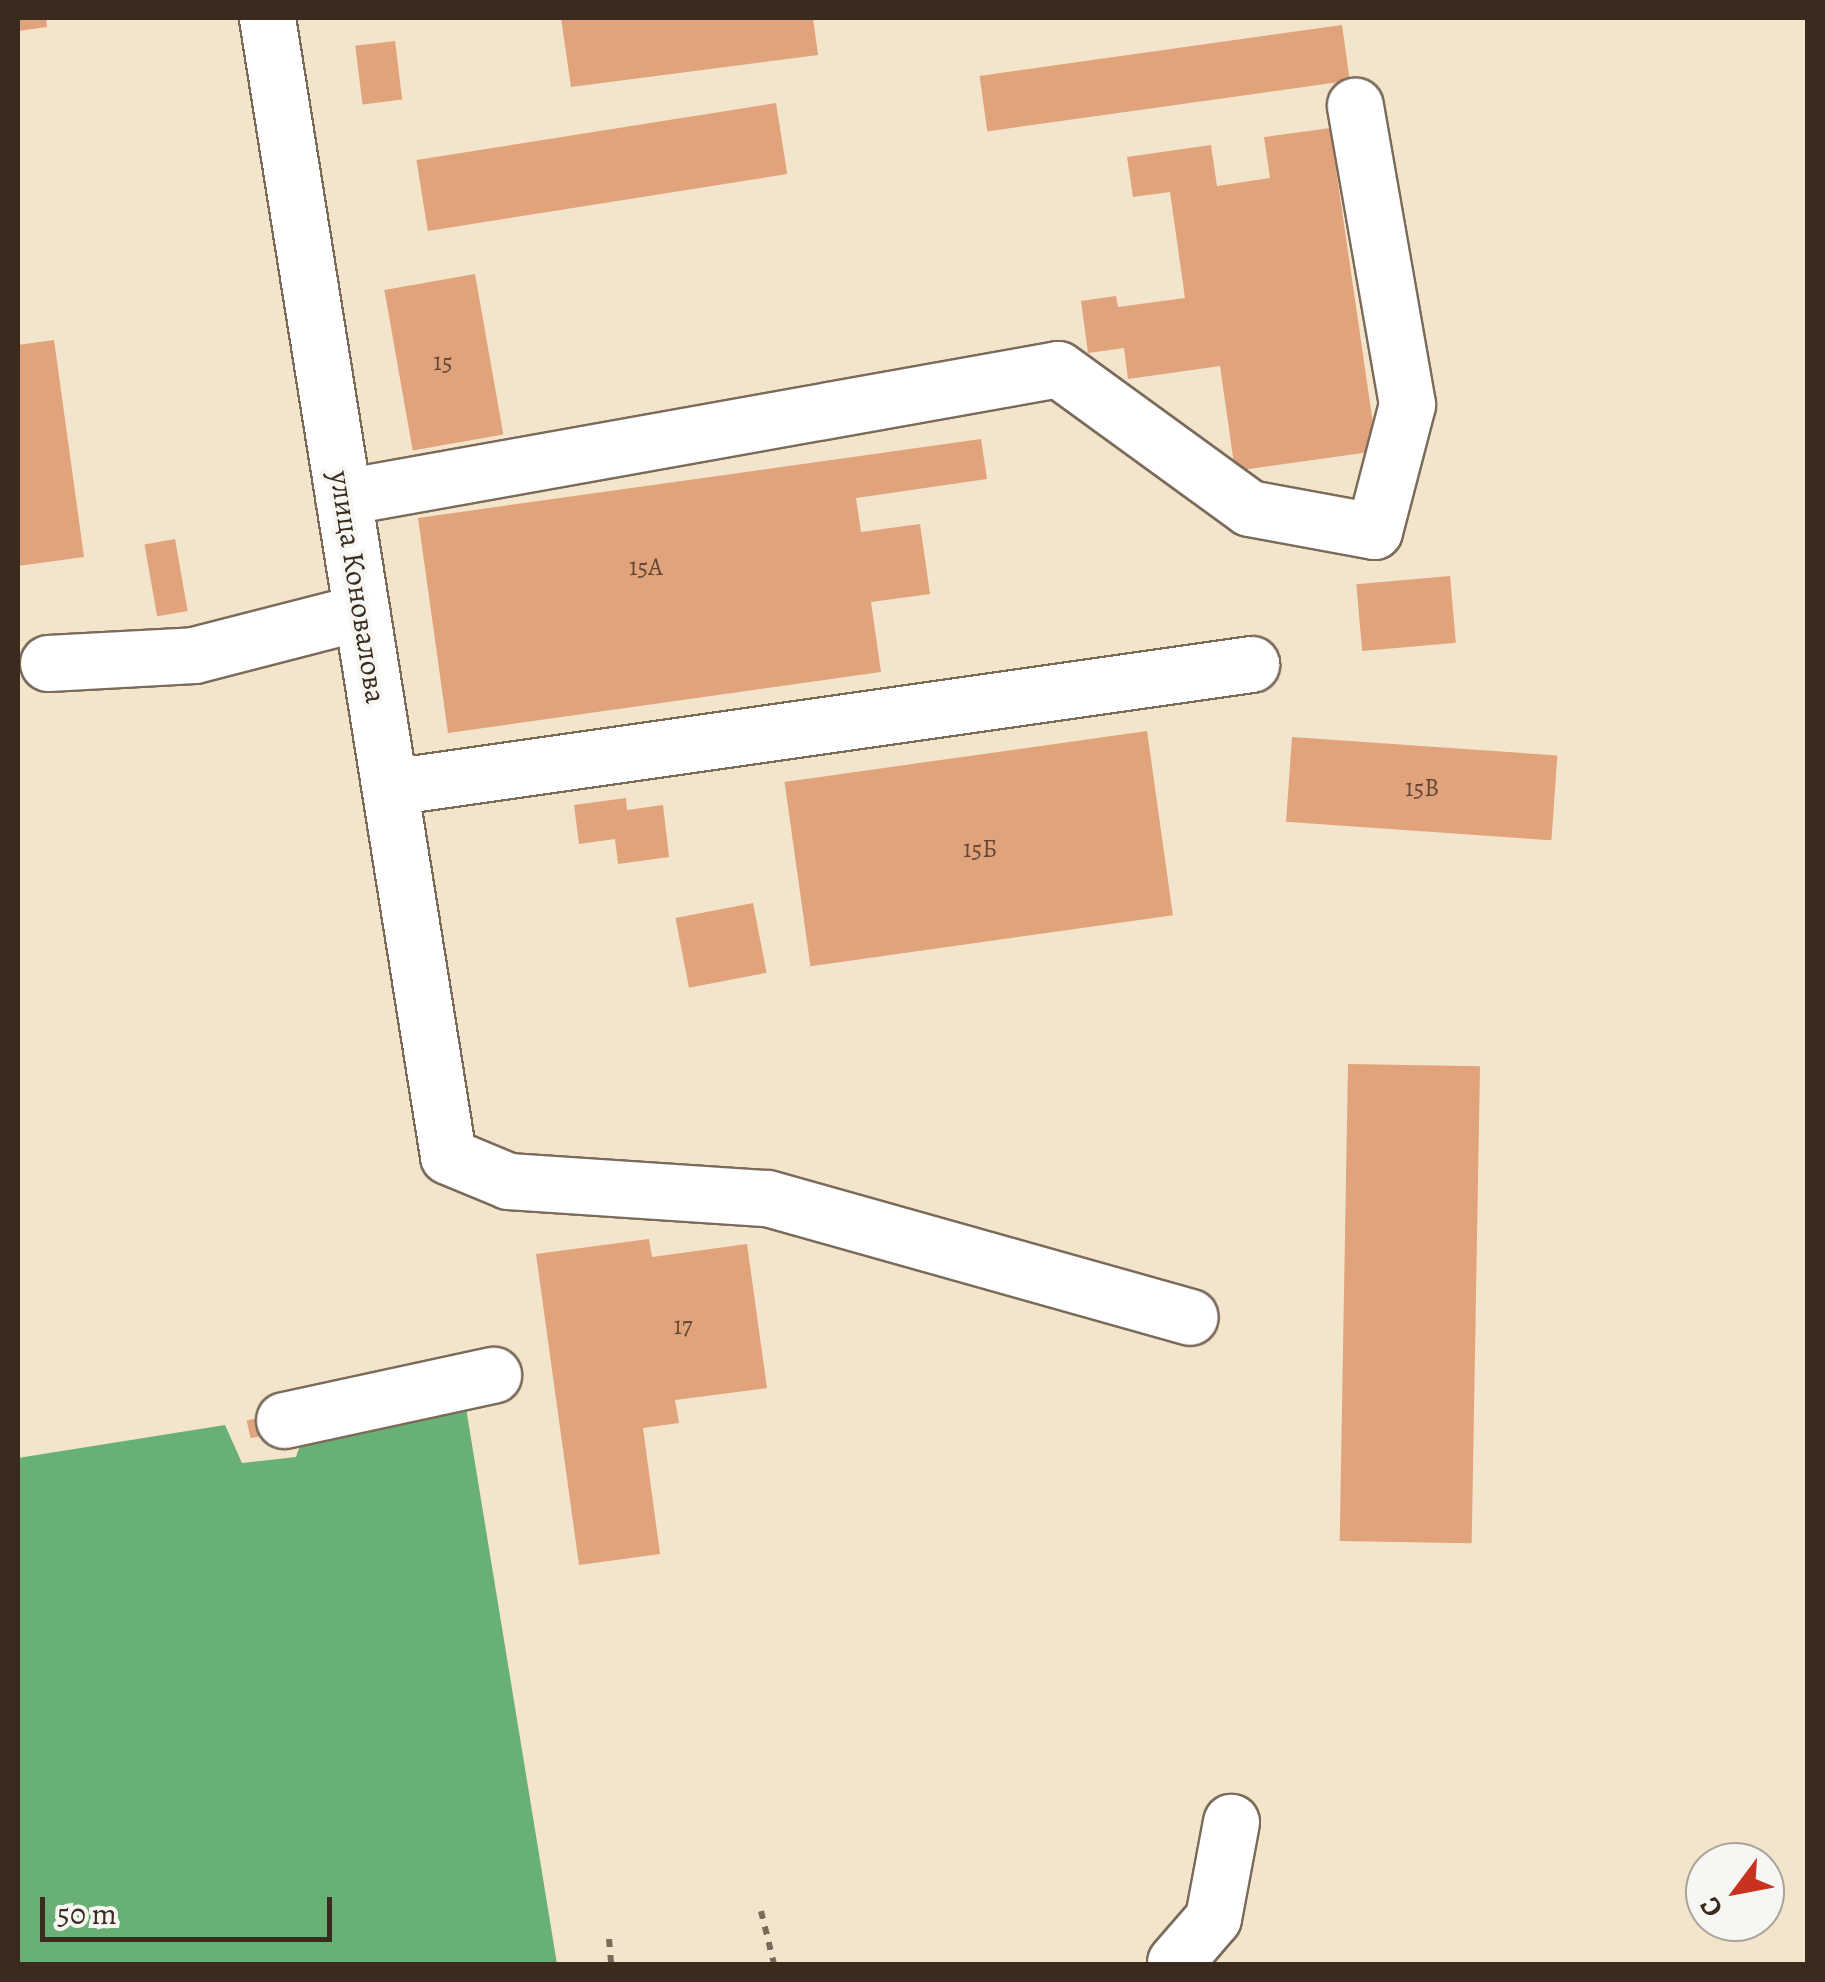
<!DOCTYPE html>
<html>
<head>
<meta charset="utf-8">
<style>
  body { margin:0 }
  #map { position:relative; width:1825px; height:1982px; overflow:hidden; background:#f3e4cc; font-family:Alegreya,serif }
  div>[style] { position:absolute }
  [style*='--x'] { left:calc(var(--x)*1px); top:calc(var(--y)*1px); width:calc(var(--w)*1px); rotate:calc(var(--a)*1deg) }
  .forest>* { inset:0; background:#68b076 }
  .building>* { inset:0; background:#e0a37b; transform-origin:0 0 }
  .path>* { height:6px; margin-top:-3px; transform-origin:0; background:repeating-linear-gradient(90deg,#7b6b5b 0 8px,transparent 0 16px) }
  .roads { filter:drop-shadow(2px 0 #7b6b5b) drop-shadow(-2px 0 #7b6b5b) drop-shadow(0 2px #7b6b5b) drop-shadow(0 -2px #7b6b5b) }
  .minor>* { height:55px; margin:-27.5px; padding:0 27.5px; transform-origin:27.5px; border-radius:27.5px; background:#fff }
  span { translate:-50% -50%; white-space:nowrap; text-align:center; line-height:1.15; -webkit-text-stroke:8px #f6f6f2; paint-order:stroke }
  .number-label { font-size:25px; color:#644835 }
  .number-label span { -webkit-text-stroke-width:0 }
  .street-label { font-size:30px; color:#3b2a1e }
  .frame { position:absolute; inset:0; border:20px solid #3b2a1e; pointer-events:none }
  .north { position:absolute; left:1685px; top:1842px; width:100px; height:100px; box-sizing:border-box; background:#f6f6f2; border:2px solid #aba49d; border-radius:50%; rotate:238deg; font-size:28px; font-weight:700; line-height:40px; text-align:center; color:#3b2a1e }
  .north::after { content:''; display:block; margin:auto; width:35px; height:45px; background:#c8321e; clip-path:polygon(50% 0,100% 100%,50% 72%,0 100%) }
  .scale { position:absolute; left:40px; top:1897px; width:292px; height:45px; box-sizing:border-box; border:5px solid #3b2a1e; border-top:0; padding-left:12px; font-size:30px; line-height:35px; white-space:nowrap; color:#3b2a1e; -webkit-text-stroke:8px #f6f6f2; paint-order:stroke }
</style>
</head>
<body>
<div id="map">
  <div class="forest">
    <div style="clip-path:polygon(466px 1408px,557px 1964px,18px 1964px,18px 1458px,225px 1425px,242px 1463px,296px 1457px,305px 1431px)"></div>
  </div>
  <div class="building">
    <div style="clip-path:polygon(18px 18px,46px 18px,47px 27px,18px 31px)"></div>
    <div style="clip-path:polygon(561px 18px,813px 18px,818px 55px,571px 87px)"></div>
    <div style="left:1342px;top:25px;width:56px;height:366px;rotate:82deg"></div>
    <div style="left:395px;top:41px;width:59px;height:40px;rotate:83deg"></div>
    <div style="left:776px;top:103px;width:72px;height:364px;rotate:81deg"></div>
    <div style="clip-path:polygon(1330px 128px,1377px 451px,1235px 471px,1220px 366px,1128px 379px,1124px 348px,1088px 353px,1081px 301px,1116px 296px,1118px 307px,1185px 298px,1170px 192px,1133px 197px,1127px 157px,1211px 145px,1217px 186px,1270px 178px,1264px 137px)"></div>
    <div style="left:475px;top:274px;width:163px;height:92px;rotate:80deg"></div>
    <div style="clip-path:polygon(54px 340px,84px 557px,18px 566px,18px 345px)"></div>
    <div style="clip-path:polygon(981px 439px,987px 479px,856px 498px,861px 532px,920px 524px,930px 594px,871px 602px,881px 672px,448px 733px,418px 518px)"></div>
    <div style="left:175px;top:539px;width:73px;height:31px;rotate:80deg"></div>
    <div style="left:1450px;top:576px;width:67px;height:94px;rotate:85deg"></div>
    <div style="left:1147px;top:731px;width:186px;height:366px;rotate:82deg"></div>
    <div style="left:1292px;top:737px;width:266px;height:85px;rotate:4deg"></div>
    <div style="clip-path:polygon(626px 798px,627px 810px,663px 805px,669px 857px,618px 864px,615px 839px,579px 844px,574px 805px)"></div>
    <div style="left:753px;top:903px;width:71px;height:79px;rotate:79deg"></div>
    <div style="left:1348px;top:1064px;width:132px;height:477px;rotate:1deg"></div>
    <div style="clip-path:polygon(649px 1239px,652px 1257px,747px 1244px,767px 1388px,675px 1400px,679px 1423px,643px 1428px,660px 1554px,579px 1565px,536px 1254px)"></div>
    <div style="left:271px;top:1415px;width:18px;height:25px;rotate:77deg"></div>
  </div>
  <div class="path">
    <div style="--x:761;--y:1911;--w:55;--a:76.2"></div>
    <div style="--x:609;--y:1939;--w:25;--a:85"></div>
  </div>
  <div class="roads">
    <div class="minor">
      <div style="--x:267;--y:18;--w:1152;--a:80.96"></div>
      <div style="--x:448;--y:1156;--w:65;--a:22.6"></div>
      <div style="--x:508;--y:1181;--w:260;--a:3.8"></div>
      <div style="--x:767;--y:1198;--w:439;--a:15.7"></div>
      <div style="--x:343;--y:497;--w:726;--a:-10.15"></div>
      <div style="--x:1058;--y:369;--w:236;--a:36"></div>
      <div style="--x:1249;--y:508;--w:127;--a:10.4"></div>
      <div style="--x:1374;--y:531;--w:131;--a:-75.4"></div>
      <div style="--x:1407;--y:404;--w:303;--a:-99.9"></div>
      <div style="--x:48;--y:663;--w:146;--a:-3.1"></div>
      <div style="--x:194;--y:655;--w:173;--a:-14.4"></div>
      <div style="--x:390;--y:787;--w:870;--a:-8.13"></div>
      <div style="--x:284;--y:1420;--w:214;--a:-12.2"></div>
      <div style="--x:1175;--y:1962;--w:58;--a:-49.2"></div>
      <div style="--x:1213;--y:1918;--w:98;--a:-79.4"></div>
    </div>
  </div>
  <div class="number-label">
    <span style="left:443px;top:362px">15</span>
    <span style="left:646px;top:567px">15А</span>
    <span style="left:1422px;top:788px">15В</span>
    <span style="left:980px;top:849px">15Б</span>
    <span style="left:683px;top:1326px">17</span>
  </div>
  <div class="street-label">
    <span style="left:358px;top:587px;rotate:81deg">улица Коновалова</span>
  </div>
  <div class="frame"></div>
  <div class="north">С</div>
  <div class="scale">50 m</div>
</div>
</body>
</html>
